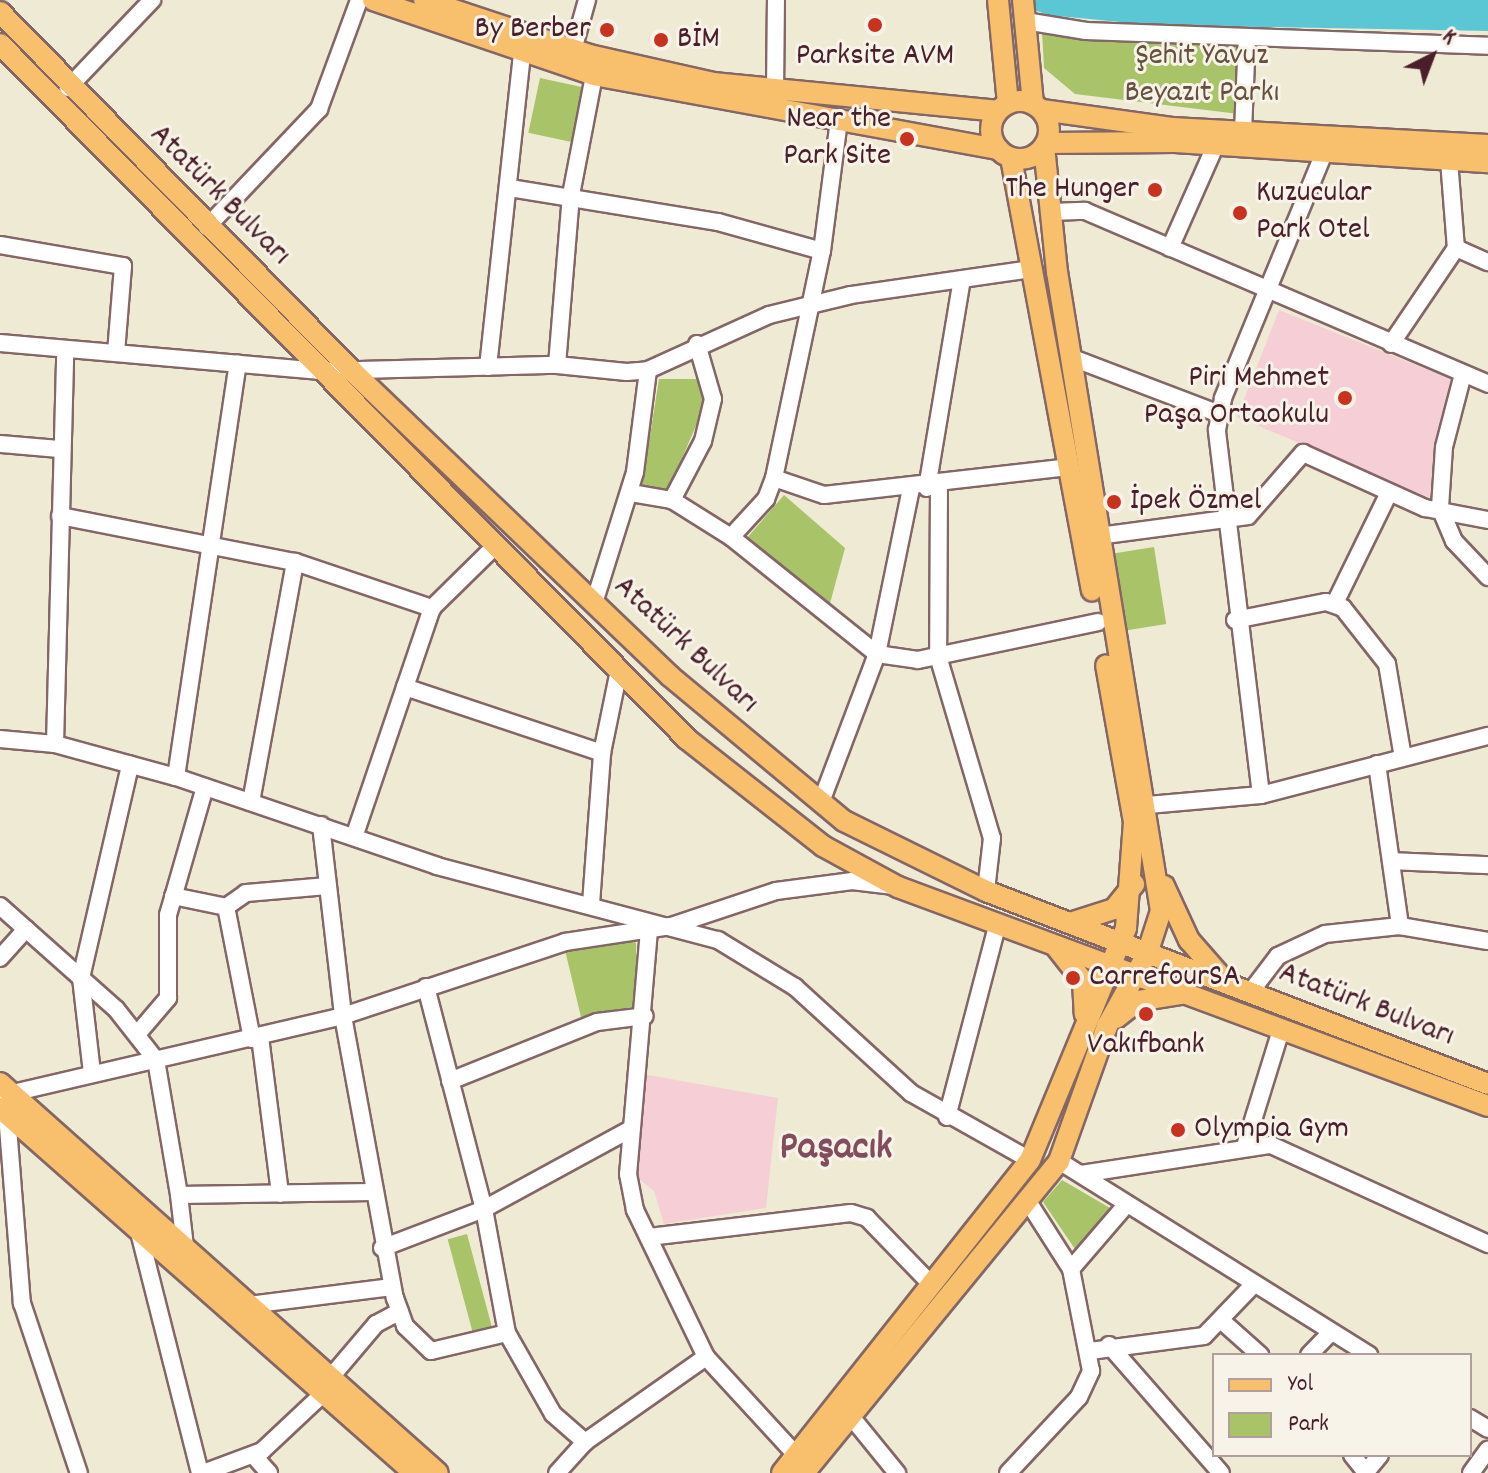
<!DOCTYPE html>
<html>
<head>
<meta charset="utf-8">
<style>
  body { margin:0 }
  #map { position:relative; width:1488px; height:1473px; overflow:hidden; background:#efead3; font-family:Dekko,sans-serif }
  div>[style] { position:absolute }
  [style*='--x'] { left:calc(var(--x)*1px); top:calc(var(--y)*1px); width:calc(var(--w)*1px); rotate:calc(var(--a)*1deg) }
  .built>* { inset:0; background:#f6cfd6 }
  .green>* { inset:0; background:#a9c369; transform-origin:0 0 }
  .water>* { inset:0; background:#5bc7d4 }
  .roads { filter:drop-shadow(2px 0 #846666) drop-shadow(-2px 0 #846666) drop-shadow(0 2px #846666) drop-shadow(0 -2px #846666) }
  .minor>* { height:16px; margin:-8px; padding:0 8px; transform-origin:8px; border-radius:8px; background:#fff }
  .major>* { height:20px; margin:-10px; padding:0 10px; transform-origin:10px; border-radius:10px; background:#f8bf6c }
  .major>.ring { margin:-10px; padding:0; box-sizing:content-box; background:none; border:20px solid #f8bf6c; border-radius:50% }
  .dots>* { width:22px; height:22px; translate:-50% -50%; box-sizing:border-box; border:4px solid #f7f3e8; border-radius:50% }
  span { translate:-50% -50%; white-space:nowrap; text-align:center; line-height:1.15; -webkit-text-stroke:6px #f7f3e8; paint-order:stroke }
  .poi-label { font-size:32px; color:#4a1f2b }
  .right { translate:-100% -50%; text-align:right }
  .left { translate:0 -50%; text-align:left }
  .park-label { font-size:32px; color:#66503e }
  .street-label { font-size:32px; color:#4a1f2b }
  .district-label { font-size:40px; color:#824d5d; font-weight:700 }
  .legend { position:absolute; left:1212px; top:1353px; width:260px; height:104px; box-sizing:border-box; background:#f7f3e8; border:2px solid #b29e9c; margin:0; padding:10px 14px; list-style:none; font-size:24px; color:#4a1f2b }
  .legend li { display:flex; align-items:center; gap:16px; height:40px }
  .legend b { width:40px; border:2px solid #b29e9c }
  .north { position:absolute; left:1392px; top:16px; width:80px; height:80px; -webkit-text-stroke:6px #f7f3e8; paint-order:stroke; rotate:42deg; font-size:22px; font-weight:700; line-height:32px; text-align:center; color:#4a1f2b }
  .north::after { content:''; display:block; margin:auto; width:28px; height:36px; background:#4a1f2b; clip-path:polygon(50% 0,100% 100%,50% 72%,0 100%) }
</style>
</head>
<body>
<div id="map">
  <div class="built">
    <div style="clip-path:polygon(1279px 310px,1451px 379px,1434px 444px,1433px 499px,1237px 417px)"></div>
    <div style="clip-path:polygon(642px 1074px,778px 1098px,766px 1208px,664px 1224px,654px 1191px,635px 1176px)"></div>
  </div>
  <div class="green">
    <div style="clip-path:polygon(1042px 31px,1237px 45px,1239px 114px,1075px 94px,1044px 68px)"></div>
    <div style="left:540px;top:78px;width:44px;height:56px;rotate:12deg"></div>
    <div style="clip-path:polygon(659px 379px,702px 379px,706px 403px,668px 490px,642px 486px)"></div>
    <div style="clip-path:polygon(784px 495px,845px 548px,829px 607px,747px 538px)"></div>
    <div style="left:1154px;top:547px;width:78px;height:46px;rotate:81deg"></div>
    <div style="clip-path:polygon(629px 937px,636px 943px,637px 1006px,581px 1017px,565px 950px)"></div>
    <div style="clip-path:polygon(1062px 1180px,1110px 1208px,1075px 1249px,1043px 1202px)"></div>
    <div style="left:467px;top:1234px;width:97px;height:20px;rotate:75deg"></div>
  </div>
  <div class="water">
    <div style="clip-path:polygon(1008px 0,1488px 0,1488px 31px,1151px 25px,1048px 15px)"></div>
  </div>
  <div class="roads">
    <div class="minor">
      <div style="--x:1025;--y:21;--w:62;--a:9.3"></div>
      <div style="--x:1086;--y:31;--w:402;--a:2.1"></div>
      <div style="--x:573;--y:50;--w:52;--a:-74.4"></div>
      <div style="--x:68;--y:88;--w:122;--a:-46.3"></div>
      <div style="--x:775;--y:92;--w:92;--a:-89.4"></div>
      <div style="--x:1243;--y:132;--w:95;--a:-87.6"></div>
      <div style="--x:1449;--y:160;--w:88;--a:85.5"></div>
      <div style="--x:510;--y:188;--w:211;--a:9.3"></div>
      <div style="--x:718;--y:222;--w:108;--a:15.6"></div>
      <div style="--x:1051;--y:212;--w:34;--a:-2"></div>
      <div style="--x:1085;--y:211;--w:439;--a:23.2"></div>
      <div style="--x:207;--y:227;--w:163;--a:-46.5"></div>
      <div style="--x:319;--y:109;--w:116;--a:-69.8"></div>
      <div style="--x:0;--y:245;--w:125;--a:9.7"></div>
      <div style="--x:123;--y:266;--w:87;--a:94.6"></div>
      <div style="--x:1170;--y:248;--w:114;--a:-66.1"></div>
      <div style="--x:0;--y:343;--w:322;--a:5"></div>
      <div style="--x:321;--y:371;--w:236;--a:-1.5"></div>
      <div style="--x:557;--y:365;--w:70;--a:5.7"></div>
      <div style="--x:627;--y:372;--w:21;--a:-5"></div>
      <div style="--x:648;--y:370;--w:133;--a:-24.4"></div>
      <div style="--x:769;--y:315;--w:84;--a:-13.7"></div>
      <div style="--x:851;--y:295;--w:183;--a:-8.2"></div>
      <div style="--x:697;--y:344;--w:57;--a:73.8"></div>
      <div style="--x:713;--y:399;--w:43;--a:103.4"></div>
      <div style="--x:703;--y:441;--w:67;--a:117.7"></div>
      <div style="--x:672;--y:500;--w:70;--a:32.1"></div>
      <div style="--x:731;--y:537;--w:187;--a:38.7"></div>
      <div style="--x:877;--y:654;--w:41;--a:8.3"></div>
      <div style="--x:918;--y:660;--w:184;--a:-11.9"></div>
      <div style="--x:1391;--y:344;--w:116;--a:-55.9"></div>
      <div style="--x:1456;--y:248;--w:35;--a:24"></div>
      <div style="--x:1070;--y:357;--w:160;--a:20.9"></div>
      <div style="--x:557;--y:365;--w:171;--a:-85.3"></div>
      <div style="--x:571;--y:195;--w:122;--a:-79.1"></div>
      <div style="--x:488;--y:367;--w:316;--a:-83.8"></div>
      <div style="--x:1463;--y:374;--w:75;--a:104.6"></div>
      <div style="--x:1444;--y:447;--w:61;--a:93.8"></div>
      <div style="--x:1440;--y:508;--w:36;--a:67"></div>
      <div style="--x:1454;--y:541;--w:50;--a:46.6"></div>
      <div style="--x:0;--y:444;--w:60;--a:4.8"></div>
      <div style="--x:774;--y:478;--w:53;--a:18.8"></div>
      <div style="--x:824;--y:495;--w:248;--a:-6.5"></div>
      <div style="--x:939;--y:486;--w:170;--a:90.3"></div>
      <div style="--x:938;--y:656;--w:190;--a:73.5"></div>
      <div style="--x:992;--y:838;--w:53;--a:96.5"></div>
      <div style="--x:927;--y:488;--w:212;--a:-80.5"></div>
      <div style="--x:631;--y:493;--w:42;--a:9.7"></div>
      <div style="--x:60;--y:516;--w:239;--a:11.1"></div>
      <div style="--x:295;--y:562;--w:145;--a:18.6"></div>
      <div style="--x:1098;--y:536;--w:151;--a:-7.6"></div>
      <div style="--x:1248;--y:516;--w:84;--a:-48.9"></div>
      <div style="--x:1303;--y:453;--w:134;--a:24.3"></div>
      <div style="--x:1425;--y:508;--w:64;--a:10.8"></div>
      <div style="--x:731;--y:537;--w:52;--a:-47.4"></div>
      <div style="--x:766;--y:499;--w:22;--a:-69"></div>
      <div style="--x:774;--y:478;--w:232;--a:-78.1"></div>
      <div style="--x:822;--y:251;--w:132;--a:-82.6"></div>
      <div style="--x:594;--y:603;--w:137;--a:-72.6"></div>
      <div style="--x:635;--y:472;--w:103;--a:-82.7"></div>
      <div style="--x:1335;--y:603;--w:123;--a:-63.9"></div>
      <div style="--x:1235;--y:620;--w:93;--a:-11.2"></div>
      <div style="--x:1326;--y:602;--w:18;--a:19"></div>
      <div style="--x:1343;--y:608;--w:71;--a:51.8"></div>
      <div style="--x:1387;--y:664;--w:95;--a:80.3"></div>
      <div style="--x:405;--y:687;--w:208;--a:18.5"></div>
      <div style="--x:0;--y:739;--w:55;--a:5.2"></div>
      <div style="--x:55;--y:744;--w:125;--a:15.3"></div>
      <div style="--x:176;--y:777;--w:276;--a:18.8"></div>
      <div style="--x:437;--y:866;--w:291;--a:14.8"></div>
      <div style="--x:718;--y:940;--w:90;--a:31.4"></div>
      <div style="--x:795;--y:987;--w:157;--a:42.4"></div>
      <div style="--x:911;--y:1093;--w:137;--a:29.4"></div>
      <div style="--x:55;--y:744;--w:395;--a:-88.5"></div>
      <div style="--x:1377;--y:764;--w:164;--a:81.9"></div>
      <div style="--x:176;--y:777;--w:418;--a:-81.5"></div>
      <div style="--x:1261;--y:795;--w:368;--a:-96.9"></div>
      <div style="--x:1217;--y:430;--w:33;--a:-79"></div>
      <div style="--x:1223;--y:398;--w:267;--a:-67.6"></div>
      <div style="--x:251;--y:802;--w:244;--a:-79.6"></div>
      <div style="--x:821;--y:802;--w:158;--a:-69.3"></div>
      <div style="--x:877;--y:654;--w:168;--a:-78.4"></div>
      <div style="--x:1148;--y:805;--w:113;--a:-5.1"></div>
      <div style="--x:1261;--y:795;--w:235;--a:-14.6"></div>
      <div style="--x:321;--y:825;--w:192;--a:83.4"></div>
      <div style="--x:343;--y:1016;--w:287;--a:79.6"></div>
      <div style="--x:395;--y:1298;--w:30;--a:70"></div>
      <div style="--x:405;--y:1326;--w:36;--a:44"></div>
      <div style="--x:431;--y:1351;--w:78;--a:-13.3"></div>
      <div style="--x:354;--y:837;--w:242;--a:-71.2"></div>
      <div style="--x:432;--y:608;--w:88;--a:-44.5"></div>
      <div style="--x:1391;--y:861;--w:97;--a:2.4"></div>
      <div style="--x:173;--y:896;--w:54;--a:11.7"></div>
      <div style="--x:591;--y:904;--w:151;--a:-85.8"></div>
      <div style="--x:602;--y:753;--w:85;--a:-78.4"></div>
      <div style="--x:0;--y:906;--w:155;--a:41.6"></div>
      <div style="--x:116;--y:1009;--w:65;--a:51.9"></div>
      <div style="--x:156;--y:1060;--w:137;--a:80.3"></div>
      <div style="--x:179;--y:1195;--w:193;--a:-0.9"></div>
      <div style="--x:649;--y:930;--w:245;--a:94.9"></div>
      <div style="--x:628;--y:1174;--w:37;--a:79"></div>
      <div style="--x:635;--y:1210;--w:163;--a:64.2"></div>
      <div style="--x:706;--y:1357;--w:136;--a:47.4"></div>
      <div style="--x:0;--y:958;--w:39;--a:-48"></div>
      <div style="--x:426;--y:987;--w:229;--a:75.4"></div>
      <div style="--x:484;--y:1209;--w:126;--a:79.5"></div>
      <div style="--x:507;--y:1333;--w:93;--a:60.4"></div>
      <div style="--x:553;--y:1414;--w:43;--a:41.2"></div>
      <div style="--x:1249;--y:994;--w:48;--a:-52.7"></div>
      <div style="--x:1278;--y:956;--w:52;--a:-25.1"></div>
      <div style="--x:1325;--y:934;--w:75;--a:-6.1"></div>
      <div style="--x:1400;--y:926;--w:89;--a:9.7"></div>
      <div style="--x:139;--y:1032;--w:45;--a:-49.5"></div>
      <div style="--x:168;--y:998;--w:83;--a:-90"></div>
      <div style="--x:168;--y:915;--w:133;--a:-73.9"></div>
      <div style="--x:260;--y:1037;--w:158;--a:82.7"></div>
      <div style="--x:252;--y:1039;--w:135;--a:-101.1"></div>
      <div style="--x:226;--y:907;--w:24;--a:-35"></div>
      <div style="--x:246;--y:893;--w:82;--a:-4.9"></div>
      <div style="--x:92;--y:1073;--w:96;--a:-96.6"></div>
      <div style="--x:81;--y:978;--w:219;--a:-77"></div>
      <div style="--x:450;--y:1081;--w:158;--a:-21.9"></div>
      <div style="--x:597;--y:1022;--w:48;--a:-7.1"></div>
      <div style="--x:4;--y:1095;--w:348;--a:-13.1"></div>
      <div style="--x:343;--y:1016;--w:234;--a:-18.4"></div>
      <div style="--x:565;--y:942;--w:107;--a:-8.6"></div>
      <div style="--x:671;--y:926;--w:111;--a:-18.4"></div>
      <div style="--x:776;--y:891;--w:77;--a:-7.5"></div>
      <div style="--x:852;--y:881;--w:38;--a:7"></div>
      <div style="--x:7;--y:1114;--w:190;--a:85.5"></div>
      <div style="--x:22;--y:1303;--w:179;--a:71.5"></div>
      <div style="--x:947;--y:1117;--w:201;--a:-75.3"></div>
      <div style="--x:1246;--y:1143;--w:118;--a:-72.8"></div>
      <div style="--x:1059;--y:1161;--w:366;--a:32"></div>
      <div style="--x:1081;--y:1174;--w:192;--a:-8.7"></div>
      <div style="--x:1271;--y:1145;--w:239;--a:24.5"></div>
      <div style="--x:179;--y:1195;--w:52;--a:83.4"></div>
      <div style="--x:138;--y:1228;--w:253;--a:75.8"></div>
      <div style="--x:649;--y:1237;--w:203;--a:-6.8"></div>
      <div style="--x:851;--y:1213;--w:17;--a:17"></div>
      <div style="--x:867;--y:1218;--w:92;--a:45.9"></div>
      <div style="--x:382;--y:1248;--w:109;--a:-20.9"></div>
      <div style="--x:484;--y:1209;--w:167;--a:-28.6"></div>
      <div style="--x:1071;--y:1269;--w:86;--a:-49.3"></div>
      <div style="--x:249;--y:1305;--w:144;--a:-7.2"></div>
      <div style="--x:1223;--y:1322;--w:50;--a:41.7"></div>
      <div style="--x:1109;--y:1345;--w:170;--a:48.8"></div>
      <div style="--x:1090;--y:1351;--w:115;--a:-7.5"></div>
      <div style="--x:1204;--y:1336;--w:72;--a:-46.1"></div>
      <div style="--x:1309;--y:1355;--w:32;--a:-46"></div>
      <div style="--x:331;--y:1377;--w:70;--a:-49.7"></div>
      <div style="--x:376;--y:1324;--w:27;--a:-28"></div>
      <div style="--x:1470;--y:1418;--w:21;--a:31"></div>
      <div style="--x:853;--y:1419;--w:70;--a:50.8"></div>
      <div style="--x:253;--y:1455;--w:24;--a:48"></div>
      <div style="--x:1352;--y:1455;--w:22;--a:51"></div>
      <div style="--x:203;--y:1473;--w:63;--a:-20.4"></div>
      <div style="--x:262;--y:1451;--w:88;--a:-43.2"></div>
      <div style="--x:557;--y:1473;--w:42;--a:-47.9"></div>
      <div style="--x:585;--y:1442;--w:148;--a:-35.1"></div>
      <div style="--x:1008;--y:1473;--w:104;--a:-46.9"></div>
      <div style="--x:1079;--y:1397;--w:29;--a:-65"></div>
      <div style="--x:1091;--y:1371;--w:104;--a:-101.1"></div>
      <div style="--x:1071;--y:1269;--w:82;--a:-122.5"></div>
      <div style="--x:1365;--y:1473;--w:23;--a:-50"></div>
      <div style="--x:1471;--y:1473;--w:29;--a:-54"></div>
    </div>
    <div class="major">
      <div style="--x:373;--y:0;--w:233;--a:18.7"></div>
      <div style="--x:594;--y:75;--w:411;--a:10.4"></div>
      <div style="--x:424;--y:0;--w:174;--a:18.4"></div>
      <div style="--x:589;--y:55;--w:127;--a:12.7"></div>
      <div style="--x:713;--y:83;--w:285;--a:5.6"></div>
      <div style="--x:998;--y:0;--w:103;--a:84.5"></div>
      <div style="--x:1023;--y:0;--w:104;--a:84.5"></div>
      <div style="--x:0;--y:12;--w:504;--a:45.56"></div>
      <div style="--x:353;--y:372;--w:439;--a:43.8"></div>
      <div style="--x:670;--y:676;--w:226;--a:39.8"></div>
      <div style="--x:844;--y:821;--w:158;--a:26.2"></div>
      <div style="--x:986;--y:891;--w:538;--a:21.03"></div>
      <div style="--x:0;--y:44;--w:977;--a:45.33"></div>
      <div style="--x:687;--y:739;--w:173;--a:38.2"></div>
      <div style="--x:823;--y:846;--w:85;--a:28.7"></div>
      <div style="--x:898;--y:887;--w:629;--a:20.36"></div>
      <div class="ring" style="left:991px;top:101px;width:38px;height:38px"></div>
      <div style="--x:1042;--y:110;--w:131;--a:7.9"></div>
      <div style="--x:1172;--y:128;--w:316;--a:3.1"></div>
      <div style="--x:1047;--y:143;--w:128;--a:-0.4"></div>
      <div style="--x:1175;--y:142;--w:314;--a:3.7"></div>
      <div style="--x:1011;--y:158;--w:440;--a:79.4"></div>
      <div style="--x:1164;--y:886;--w:60;--a:65.2"></div>
      <div style="--x:1189;--y:940;--w:52;--a:48.9"></div>
      <div style="--x:1070;--y:923;--w:46;--a:-17.7"></div>
      <div style="--x:1114;--y:909;--w:32;--a:-51"></div>
      <div style="--x:1057;--y:948;--w:42;--a:51.8"></div>
      <div style="--x:1083;--y:981;--w:33;--a:87"></div>
      <div style="--x:1116;--y:1018;--w:28;--a:-38"></div>
      <div style="--x:1138;--y:1001;--w:44;--a:-9.2"></div>
      <div style="--x:0;--y:1083;--w:586;--a:41.68"></div>
      <div style="--x:0;--y:1108;--w:552;--a:41.4"></div>
      <div style="--x:782;--y:1473;--w:399;--a:-51.6"></div>
      <div style="--x:1030;--y:1160;--w:251;--a:-67.5"></div>
      <div style="--x:1126;--y:928;--w:106;--a:-85.7"></div>
      <div style="--x:1134;--y:822;--w:159;--a:-100.1"></div>
      <div style="--x:804;--y:1473;--w:403;--a:-50.7"></div>
      <div style="--x:1059;--y:1161;--w:143;--a:-70.4"></div>
      <div style="--x:1107;--y:1026;--w:82;--a:-60.9"></div>
      <div style="--x:1147;--y:954;--w:45;--a:-72"></div>
      <div style="--x:1161;--y:911;--w:647;--a:-99.24"></div>
      <div style="--x:1057;--y:272;--w:126;--a:-95.9"></div>
    </div>
  </div>
  <div class="dots">
    <div style="left:875px;top:25px;background:#c8321e"></div>
    <div style="left:607px;top:30px;background:#c8321e"></div>
    <div style="left:661px;top:40px;background:#c8321e"></div>
    <div style="left:907px;top:139px;background:#c8321e"></div>
    <div style="left:1155px;top:190px;background:#c8321e"></div>
    <div style="left:1240px;top:213px;background:#c8321e"></div>
    <div style="left:1345px;top:398px;background:#c8321e"></div>
    <div style="left:1114px;top:502px;background:#c8321e"></div>
    <div style="left:1073px;top:978px;background:#c8321e"></div>
    <div style="left:1146px;top:1014px;background:#c8321e"></div>
    <div style="left:1178px;top:1130px;background:#c8321e"></div>
  </div>
  <div class="poi-label">
    <span class="right" style="left:591px;top:30px">By Berber</span>
    <span class="left" style="left:677px;top:40px">BİM</span>
    <span style="left:875px;top:57px">Parksite AVM</span>
    <span class="right" style="left:891px;top:139px">Near the<br>Park Site</span>
    <span class="right" style="left:1139px;top:190px">The Hunger</span>
    <span class="left" style="left:1256px;top:213px">Kuzucular<br>Park Otel</span>
    <span class="right" style="left:1329px;top:398px">Piri Mehmet<br>Paşa Ortaokulu</span>
    <span class="left" style="left:1130px;top:502px">İpek Özmel</span>
    <span class="left" style="left:1089px;top:978px">CarrefourSA</span>
    <span style="left:1146px;top:1046px">Vakıfbank</span>
    <span class="left" style="left:1194px;top:1130px">Olympia Gym</span>
  </div>
  <div class="park-label">
    <span style="left:1202px;top:76px">Şehit Yavuz<br>Beyazıt Parkı</span>
  </div>
  <div class="street-label">
    <span style="left:219px;top:196px;rotate:45deg">Atatürk Bulvarı</span>
    <span style="left:685px;top:646px;rotate:43deg">Atatürk Bulvarı</span>
    <span style="left:1366px;top:1006px;rotate:21deg">Atatürk Bulvarı</span>
  </div>
  <div class="district-label">
    <span style="left:836px;top:1150px">Paşacık</span>
  </div>
  <ul class="legend">
  <li><b style="height:10px;background:#f8bf6c"></b>Yol</li>
  <li><b style="height:22px;background:#a9c369"></b>Park</li>
  </ul>
  <div class="north">K</div>
</div>
</body>
</html>
